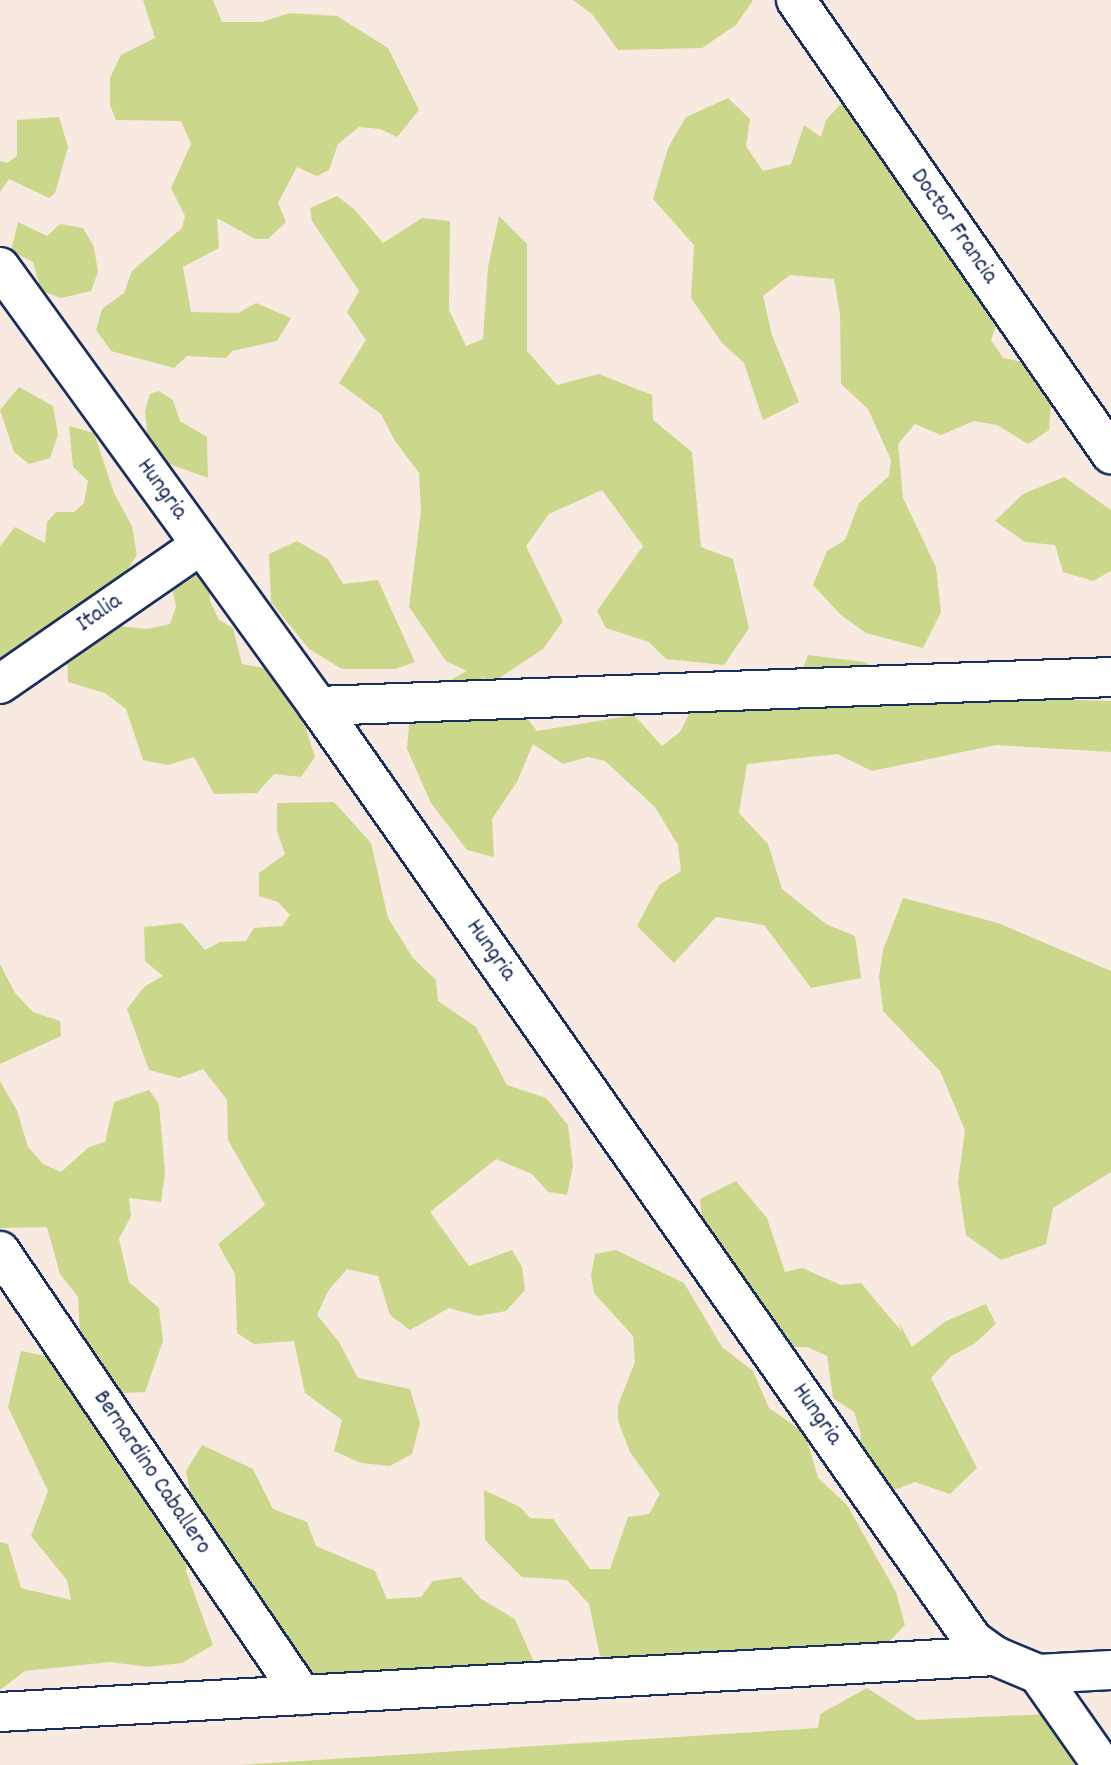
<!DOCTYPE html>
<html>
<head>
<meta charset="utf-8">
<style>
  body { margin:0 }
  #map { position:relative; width:1111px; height:1765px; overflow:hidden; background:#f8eae0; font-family:Dekko,sans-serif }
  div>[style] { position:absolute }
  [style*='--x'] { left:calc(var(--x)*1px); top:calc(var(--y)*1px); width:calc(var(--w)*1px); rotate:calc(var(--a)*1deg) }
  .green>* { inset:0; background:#cbd88b }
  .roads { filter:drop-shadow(2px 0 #1b2f5e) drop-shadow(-2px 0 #1b2f5e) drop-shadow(0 2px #1b2f5e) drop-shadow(0 -2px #1b2f5e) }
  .minor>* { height:38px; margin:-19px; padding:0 19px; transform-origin:19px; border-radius:19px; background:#fff }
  span { translate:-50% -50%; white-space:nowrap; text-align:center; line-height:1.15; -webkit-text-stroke:5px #fff; paint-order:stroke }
  .street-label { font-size:24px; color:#1b2f5e }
</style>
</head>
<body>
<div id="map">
  <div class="green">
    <div style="clip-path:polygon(143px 0,213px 0,222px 22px,262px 22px,289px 13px,337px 16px,388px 48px,419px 110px,397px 137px,380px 129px,359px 127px,338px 144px,329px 170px,317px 176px,297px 167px,278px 203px,286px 222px,268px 239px,255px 239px,217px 218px,219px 248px,183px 267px,191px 312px,238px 313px,256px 303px,291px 318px,277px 341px,232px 351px,226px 358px,187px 356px,174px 368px,111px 351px,96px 330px,102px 309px,124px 293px,132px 271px,182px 228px,185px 216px,171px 188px,191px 144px,181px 121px,116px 120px,110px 105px,110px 78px,121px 55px,155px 38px)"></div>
    <div style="clip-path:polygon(573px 0,752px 0,752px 2px,736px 25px,702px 48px,618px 50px,592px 14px)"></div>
    <div style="clip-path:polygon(848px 96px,1001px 313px,991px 340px,1003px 358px,1029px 363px,1051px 403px,1049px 430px,1028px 444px,997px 425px,974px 421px,941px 435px,915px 424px,898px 444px,903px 498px,936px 567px,941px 612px,923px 648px,866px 633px,841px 615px,813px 585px,827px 551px,845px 540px,859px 503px,889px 476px,891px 460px,868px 409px,841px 384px,840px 315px,834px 279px,790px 275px,763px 296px,772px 335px,799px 402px,763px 420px,744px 363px,722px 343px,691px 298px,694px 245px,653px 199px,668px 148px,686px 117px,728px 98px,750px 119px,746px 146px,763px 171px,791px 164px,804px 125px,821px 137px,826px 120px)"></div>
    <div style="clip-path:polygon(59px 117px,68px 147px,55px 193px,49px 198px,9px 179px,0 192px,0 161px,7px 163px,17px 156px,17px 120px)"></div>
    <div style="clip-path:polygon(337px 196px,354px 209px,383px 243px,422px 218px,450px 221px,449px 310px,466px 346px,483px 339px,488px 267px,499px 216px,527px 244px,527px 351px,557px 385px,599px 374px,652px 395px,653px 420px,692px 452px,701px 547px,733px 559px,749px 628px,724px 665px,666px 659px,649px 642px,606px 628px,597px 611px,643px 546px,602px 490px,549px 514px,526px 546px,563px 621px,543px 649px,493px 682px,479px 676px,510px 697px,537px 731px,634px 715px,662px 746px,680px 732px,699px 695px,793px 695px,808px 655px,864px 662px,945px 703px,1003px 698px,1111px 701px,1111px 752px,996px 745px,872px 771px,837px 754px,747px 764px,739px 813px,768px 844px,782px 889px,826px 924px,855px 936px,861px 978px,811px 988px,764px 925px,716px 917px,674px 963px,637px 926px,659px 885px,681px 871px,678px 845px,655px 807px,605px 761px,588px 757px,563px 764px,533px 744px,517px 782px,492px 819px,494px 857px,467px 850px,431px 803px,407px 749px,411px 702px,467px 671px,446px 661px,409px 607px,421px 511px,419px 473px,395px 441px,381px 414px,339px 383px,366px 340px,347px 312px,359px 291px,312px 221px,310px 208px)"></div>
    <div style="clip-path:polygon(18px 222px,47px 236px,60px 224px,83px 228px,94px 247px,98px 272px,91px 291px,61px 298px,41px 291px,33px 262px,11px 251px)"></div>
    <div style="clip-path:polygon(19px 387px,53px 406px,58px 435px,50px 458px,29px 464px,14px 452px,0 410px)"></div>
    <div style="clip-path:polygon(159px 391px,173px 400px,180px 421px,207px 437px,208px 478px,164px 462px,148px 443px,145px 411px,150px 394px)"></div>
    <div style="clip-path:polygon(69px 426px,94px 433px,114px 493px,132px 526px,137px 555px,116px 587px,46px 626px,0 664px,0 546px,15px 527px,45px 543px,47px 522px,56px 512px,74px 512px,84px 503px,88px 481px,73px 467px)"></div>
    <div style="clip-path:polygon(1064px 477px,1111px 510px,1111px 571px,1093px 581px,1063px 572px,1055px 545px,1025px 542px,995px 521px,1023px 494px)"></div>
    <div style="clip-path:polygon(297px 541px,328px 559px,343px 584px,378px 580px,415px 662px,395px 669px,342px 669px,309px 649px,271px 602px,269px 554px)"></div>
    <div style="clip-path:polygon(168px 566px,207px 568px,210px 601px,219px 620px,233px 628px,242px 664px,274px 670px,301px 713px,315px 757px,301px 777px,274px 774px,257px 793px,214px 794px,194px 757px,168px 765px,143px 760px,126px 709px,105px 693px,68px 682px,67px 651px,99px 624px,147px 629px,170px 624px,176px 607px)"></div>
    <div style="clip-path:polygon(334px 802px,371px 843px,388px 918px,413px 958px,436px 980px,438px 1001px,476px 1027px,507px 1085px,546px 1098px,568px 1125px,573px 1166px,567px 1195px,548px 1192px,532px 1174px,496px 1159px,430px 1212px,469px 1266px,512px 1250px,522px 1267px,525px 1290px,506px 1311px,478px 1316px,449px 1308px,410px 1330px,390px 1315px,378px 1276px,347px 1269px,328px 1291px,317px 1315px,339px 1342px,358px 1378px,410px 1389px,420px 1423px,412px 1454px,390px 1466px,361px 1463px,334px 1451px,342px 1420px,305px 1393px,294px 1341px,254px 1344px,237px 1333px,235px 1274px,218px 1244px,265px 1205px,228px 1140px,227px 1100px,203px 1069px,179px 1078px,149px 1070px,127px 1009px,144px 987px,163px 976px,145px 961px,144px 927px,182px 923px,205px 950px,220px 942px,246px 941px,254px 928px,282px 926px,290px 915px,278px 902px,259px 896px,259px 873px,285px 854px,277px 831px,277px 803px)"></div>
    <div style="clip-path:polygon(903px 898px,998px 923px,1111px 971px,1111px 1172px,1053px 1208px,1046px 1244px,1001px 1260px,966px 1235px,958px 1182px,965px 1130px,940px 1071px,883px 1011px,879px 977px,883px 950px)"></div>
    <div style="clip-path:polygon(0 964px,15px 993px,33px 1012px,60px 1021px,61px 1036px,0 1064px)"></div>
    <div style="clip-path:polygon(0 1081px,17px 1111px,28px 1147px,43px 1164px,61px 1172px,89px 1147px,105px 1142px,114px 1102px,149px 1090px,159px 1104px,165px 1172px,161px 1202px,129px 1198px,131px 1216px,119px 1239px,129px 1282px,159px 1308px,163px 1341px,145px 1392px,106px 1394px,82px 1373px,78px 1297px,60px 1274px,47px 1227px,0 1228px)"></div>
    <div style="clip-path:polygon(736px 1181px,767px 1218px,785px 1272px,802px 1268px,841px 1285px,861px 1283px,902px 1332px,898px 1321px,912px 1347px,946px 1321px,986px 1304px,996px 1324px,974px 1344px,951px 1356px,931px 1378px,977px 1468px,950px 1494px,915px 1482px,894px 1490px,863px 1487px,858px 1456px,861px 1434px,854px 1412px,833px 1398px,827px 1356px,807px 1347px,782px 1347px,704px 1239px,700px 1199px)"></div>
    <div style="clip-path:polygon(616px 1250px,684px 1283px,722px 1347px,753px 1371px,769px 1408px,805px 1433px,818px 1478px,847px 1505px,896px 1592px,905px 1625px,879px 1652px,657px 1672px,600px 1656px,589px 1604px,567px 1580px,522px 1577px,485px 1540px,484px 1490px,520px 1507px,530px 1518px,553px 1519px,590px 1569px,610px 1569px,628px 1517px,649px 1514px,660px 1494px,630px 1452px,618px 1421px,618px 1405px,635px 1362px,633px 1336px,594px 1293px,591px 1275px,595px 1254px)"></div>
    <div style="clip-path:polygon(21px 1351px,64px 1360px,192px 1540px,186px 1571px,213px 1645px,182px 1663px,148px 1667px,110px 1662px,25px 1671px,0 1690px,0 1542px,8px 1544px,21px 1588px,71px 1600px,67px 1580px,31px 1536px,48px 1491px,8px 1407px)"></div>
    <div style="clip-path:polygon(202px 1445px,253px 1469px,273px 1509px,307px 1522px,316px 1546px,375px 1571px,387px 1599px,421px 1597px,433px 1581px,461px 1577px,481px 1599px,515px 1619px,533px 1660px,509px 1693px,305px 1692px,194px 1513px,186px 1471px)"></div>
    <div style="clip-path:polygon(867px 1688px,917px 1720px,1047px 1714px,1111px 1765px,239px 1765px,818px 1728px,820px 1714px)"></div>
  </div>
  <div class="roads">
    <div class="minor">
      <div style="--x:796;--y:0;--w:553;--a:55.25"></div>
      <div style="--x:0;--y:267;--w:542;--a:54.08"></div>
      <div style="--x:318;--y:706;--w:1141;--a:54.96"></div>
      <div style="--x:973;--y:1640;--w:27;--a:36"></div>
      <div style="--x:995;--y:1656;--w:47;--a:22.7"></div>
      <div style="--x:1038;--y:1674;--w:111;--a:54.9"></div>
      <div style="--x:0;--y:684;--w:244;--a:-34.7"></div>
      <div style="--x:318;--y:706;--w:794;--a:-2.09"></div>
      <div style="--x:0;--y:1251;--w:537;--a:55.78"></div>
      <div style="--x:1038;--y:1674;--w:73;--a:-3.1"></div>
      <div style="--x:0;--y:1712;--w:997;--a:-3.22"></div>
    </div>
  </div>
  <div class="street-label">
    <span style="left:953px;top:227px;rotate:55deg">Doctor Francia</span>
    <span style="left:161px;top:490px;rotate:54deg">Hungria</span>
    <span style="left:100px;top:614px;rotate:-35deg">Italia</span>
    <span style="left:490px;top:951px;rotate:55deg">Hungria</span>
    <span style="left:816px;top:1415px;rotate:55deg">Hungria</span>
    <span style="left:151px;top:1473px;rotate:56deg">Bernardino Caballero</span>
  </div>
</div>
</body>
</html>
